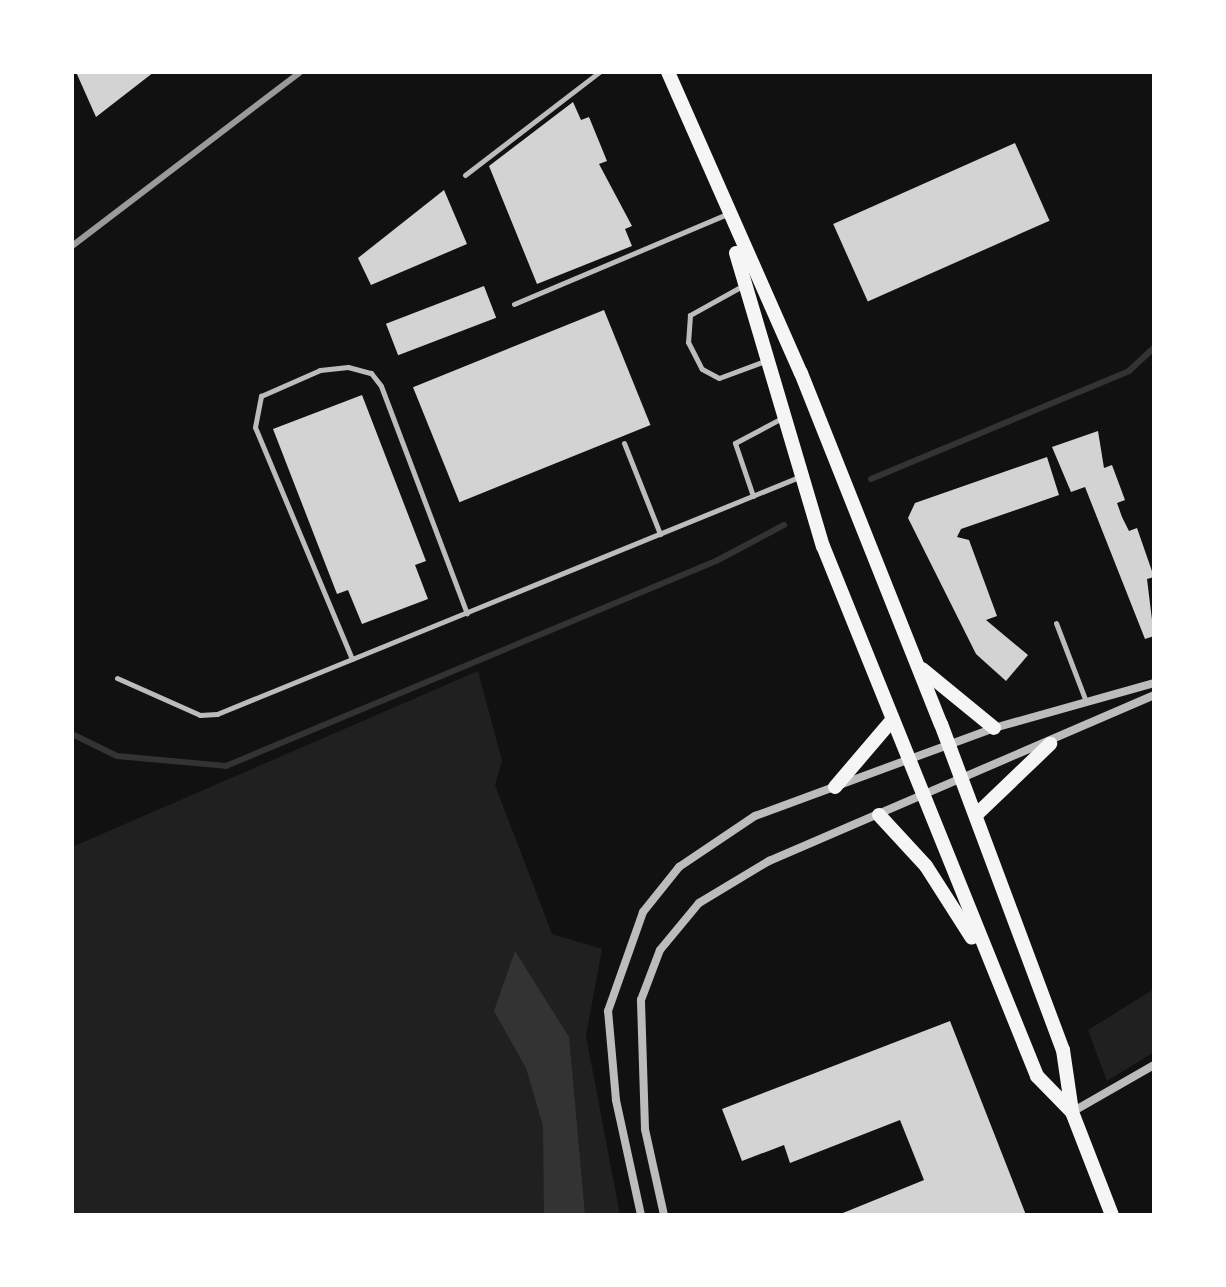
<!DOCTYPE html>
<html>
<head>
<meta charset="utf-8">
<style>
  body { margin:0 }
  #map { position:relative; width:1226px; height:1287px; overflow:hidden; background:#111; font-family:Ubuntu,sans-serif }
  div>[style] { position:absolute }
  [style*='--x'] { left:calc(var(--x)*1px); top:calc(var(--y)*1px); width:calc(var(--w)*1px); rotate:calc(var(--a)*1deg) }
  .green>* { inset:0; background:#202020 }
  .water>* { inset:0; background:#333 }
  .stream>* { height:6px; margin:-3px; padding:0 3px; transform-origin:3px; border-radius:3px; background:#333 }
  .building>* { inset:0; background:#d3d3d3; transform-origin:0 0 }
  .service>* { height:5px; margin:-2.5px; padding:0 2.5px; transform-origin:2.5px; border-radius:2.5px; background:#bcbcbc }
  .minor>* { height:8px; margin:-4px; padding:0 4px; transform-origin:4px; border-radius:4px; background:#bcbcbc }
  .primary>* { height:14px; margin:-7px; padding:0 7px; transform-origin:7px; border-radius:7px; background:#f5f5f5 }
  .rail>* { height:6px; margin:-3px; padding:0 3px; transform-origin:3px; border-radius:3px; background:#9a9a9a }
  span { translate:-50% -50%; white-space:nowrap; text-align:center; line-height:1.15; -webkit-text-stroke:6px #fff; paint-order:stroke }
  .frame { position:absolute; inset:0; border:74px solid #fff; pointer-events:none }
</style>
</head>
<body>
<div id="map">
  <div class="green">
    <div style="clip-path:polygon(478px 671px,502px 761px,495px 785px,552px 934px,602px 949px,586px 1036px,620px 1215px,72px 1215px,72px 847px)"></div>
    <div style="clip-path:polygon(1154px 989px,1154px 1052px,1107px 1081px,1088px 1030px)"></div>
  </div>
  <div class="water">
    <div style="clip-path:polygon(515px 951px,569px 1037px,585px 1215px,544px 1215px,543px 1126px,526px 1068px,494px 1011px)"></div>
  </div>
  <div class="stream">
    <div style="--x:871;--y:479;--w:280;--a:-22.7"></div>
    <div style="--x:1129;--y:371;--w:34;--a:-43"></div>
    <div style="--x:72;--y:734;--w:50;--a:26.1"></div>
    <div style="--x:117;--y:756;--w:109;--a:5.2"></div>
    <div style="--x:226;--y:766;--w:531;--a:-22.7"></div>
    <div style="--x:716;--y:561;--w:77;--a:-27.9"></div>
  </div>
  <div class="building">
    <div style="clip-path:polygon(76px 72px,154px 72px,96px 117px)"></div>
    <div style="clip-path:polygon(573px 102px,581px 120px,589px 117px,607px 161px,599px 164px,632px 226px,625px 229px,632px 246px,537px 284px,489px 166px)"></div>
    <div style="left:1015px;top:143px;width:85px;height:199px;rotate:66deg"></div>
    <div style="clip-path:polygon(444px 190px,467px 244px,371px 285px,358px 258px)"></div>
    <div style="left:484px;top:286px;width:34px;height:105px;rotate:69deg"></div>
    <div style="left:604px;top:310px;width:124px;height:206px;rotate:68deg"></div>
    <div style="clip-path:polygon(362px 395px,426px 561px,415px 565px,428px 599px,362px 624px,348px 590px,337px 594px,273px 429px)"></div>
    <div style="clip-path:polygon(1098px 431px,1104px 468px,1112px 465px,1125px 500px,1117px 503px,1122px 517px,1129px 531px,1137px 528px,1154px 577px,1147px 579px,1154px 636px,1145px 639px,1085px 487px,1071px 492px,1052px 447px)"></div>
    <div style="clip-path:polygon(1047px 457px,1059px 495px,961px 529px,957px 537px,969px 540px,997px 616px,986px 620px,1028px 655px,1006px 681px,976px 654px,908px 518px,915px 503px)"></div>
    <div style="clip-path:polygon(950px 1021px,1026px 1215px,838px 1215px,924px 1180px,900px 1120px,790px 1163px,784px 1145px,742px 1161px,722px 1109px)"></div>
  </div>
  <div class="service">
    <div style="--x:465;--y:175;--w:169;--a:-37.5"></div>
    <div style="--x:744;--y:285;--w:62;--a:150.9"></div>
    <div style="--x:690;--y:315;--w:27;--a:94"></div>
    <div style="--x:688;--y:342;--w:30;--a:63"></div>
    <div style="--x:702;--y:369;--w:19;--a:28"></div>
    <div style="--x:719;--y:378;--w:49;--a:-20.3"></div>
    <div style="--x:514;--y:304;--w:229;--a:-22.9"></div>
    <div style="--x:624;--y:443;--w:98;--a:68.4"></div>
    <div style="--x:753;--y:496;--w:56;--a:-108.8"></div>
    <div style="--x:735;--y:443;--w:53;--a:-28"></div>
    <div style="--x:1056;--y:623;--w:81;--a:69.1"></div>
    <div style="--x:352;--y:659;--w:251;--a:-112.7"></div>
    <div style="--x:255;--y:427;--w:32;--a:-79"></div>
    <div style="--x:261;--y:396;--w:64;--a:-23.8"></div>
    <div style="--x:320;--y:370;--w:28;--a:-6"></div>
    <div style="--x:348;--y:367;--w:24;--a:15"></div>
    <div style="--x:371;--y:373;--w:16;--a:52"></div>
    <div style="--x:381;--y:386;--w:243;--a:69.3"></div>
    <div style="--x:117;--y:678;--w:91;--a:24"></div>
    <div style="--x:200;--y:715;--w:17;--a:-3"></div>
    <div style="--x:217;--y:714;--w:628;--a:-22.16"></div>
  </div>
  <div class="minor">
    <div style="--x:1072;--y:1112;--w:95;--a:-29.8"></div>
    <div style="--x:641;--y:1215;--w:118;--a:-102.3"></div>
    <div style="--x:616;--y:1100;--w:89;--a:-95.1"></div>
    <div style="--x:608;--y:1011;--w:105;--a:-70.5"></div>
    <div style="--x:643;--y:912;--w:58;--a:-51.3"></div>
    <div style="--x:679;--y:867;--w:92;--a:-33.9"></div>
    <div style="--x:755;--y:816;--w:255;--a:-20.2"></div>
    <div style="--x:994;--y:728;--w:166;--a:-15.7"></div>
    <div style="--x:664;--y:1215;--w:88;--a:-102.5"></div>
    <div style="--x:645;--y:1129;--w:129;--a:-91.8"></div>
    <div style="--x:641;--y:1000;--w:53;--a:-69.2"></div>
    <div style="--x:660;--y:950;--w:61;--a:-50.3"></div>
    <div style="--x:699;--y:903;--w:82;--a:-31"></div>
    <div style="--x:769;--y:861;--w:419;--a:-23.3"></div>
  </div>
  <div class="primary">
    <div style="--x:668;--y:72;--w:329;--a:66.2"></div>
    <div style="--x:801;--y:373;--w:378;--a:68.3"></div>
    <div style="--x:941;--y:724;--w:348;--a:69.5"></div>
    <div style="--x:1063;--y:1050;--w:63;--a:81.7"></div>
    <div style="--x:1072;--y:1112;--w:110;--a:68.8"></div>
    <div style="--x:736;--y:253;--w:306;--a:73.5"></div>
    <div style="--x:823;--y:546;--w:572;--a:68.01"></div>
    <div style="--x:1037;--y:1076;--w:50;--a:45.8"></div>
    <div style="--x:922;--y:669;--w:93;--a:39.3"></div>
    <div style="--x:835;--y:787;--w:89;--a:-49.5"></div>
    <div style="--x:879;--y:815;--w:69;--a:47.3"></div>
    <div style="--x:926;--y:866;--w:85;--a:57.4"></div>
    <div style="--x:976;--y:815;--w:103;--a:-43.8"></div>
  </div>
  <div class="rail">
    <div style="--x:72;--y:246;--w:287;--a:-37.3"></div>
  </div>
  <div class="frame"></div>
</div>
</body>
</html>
